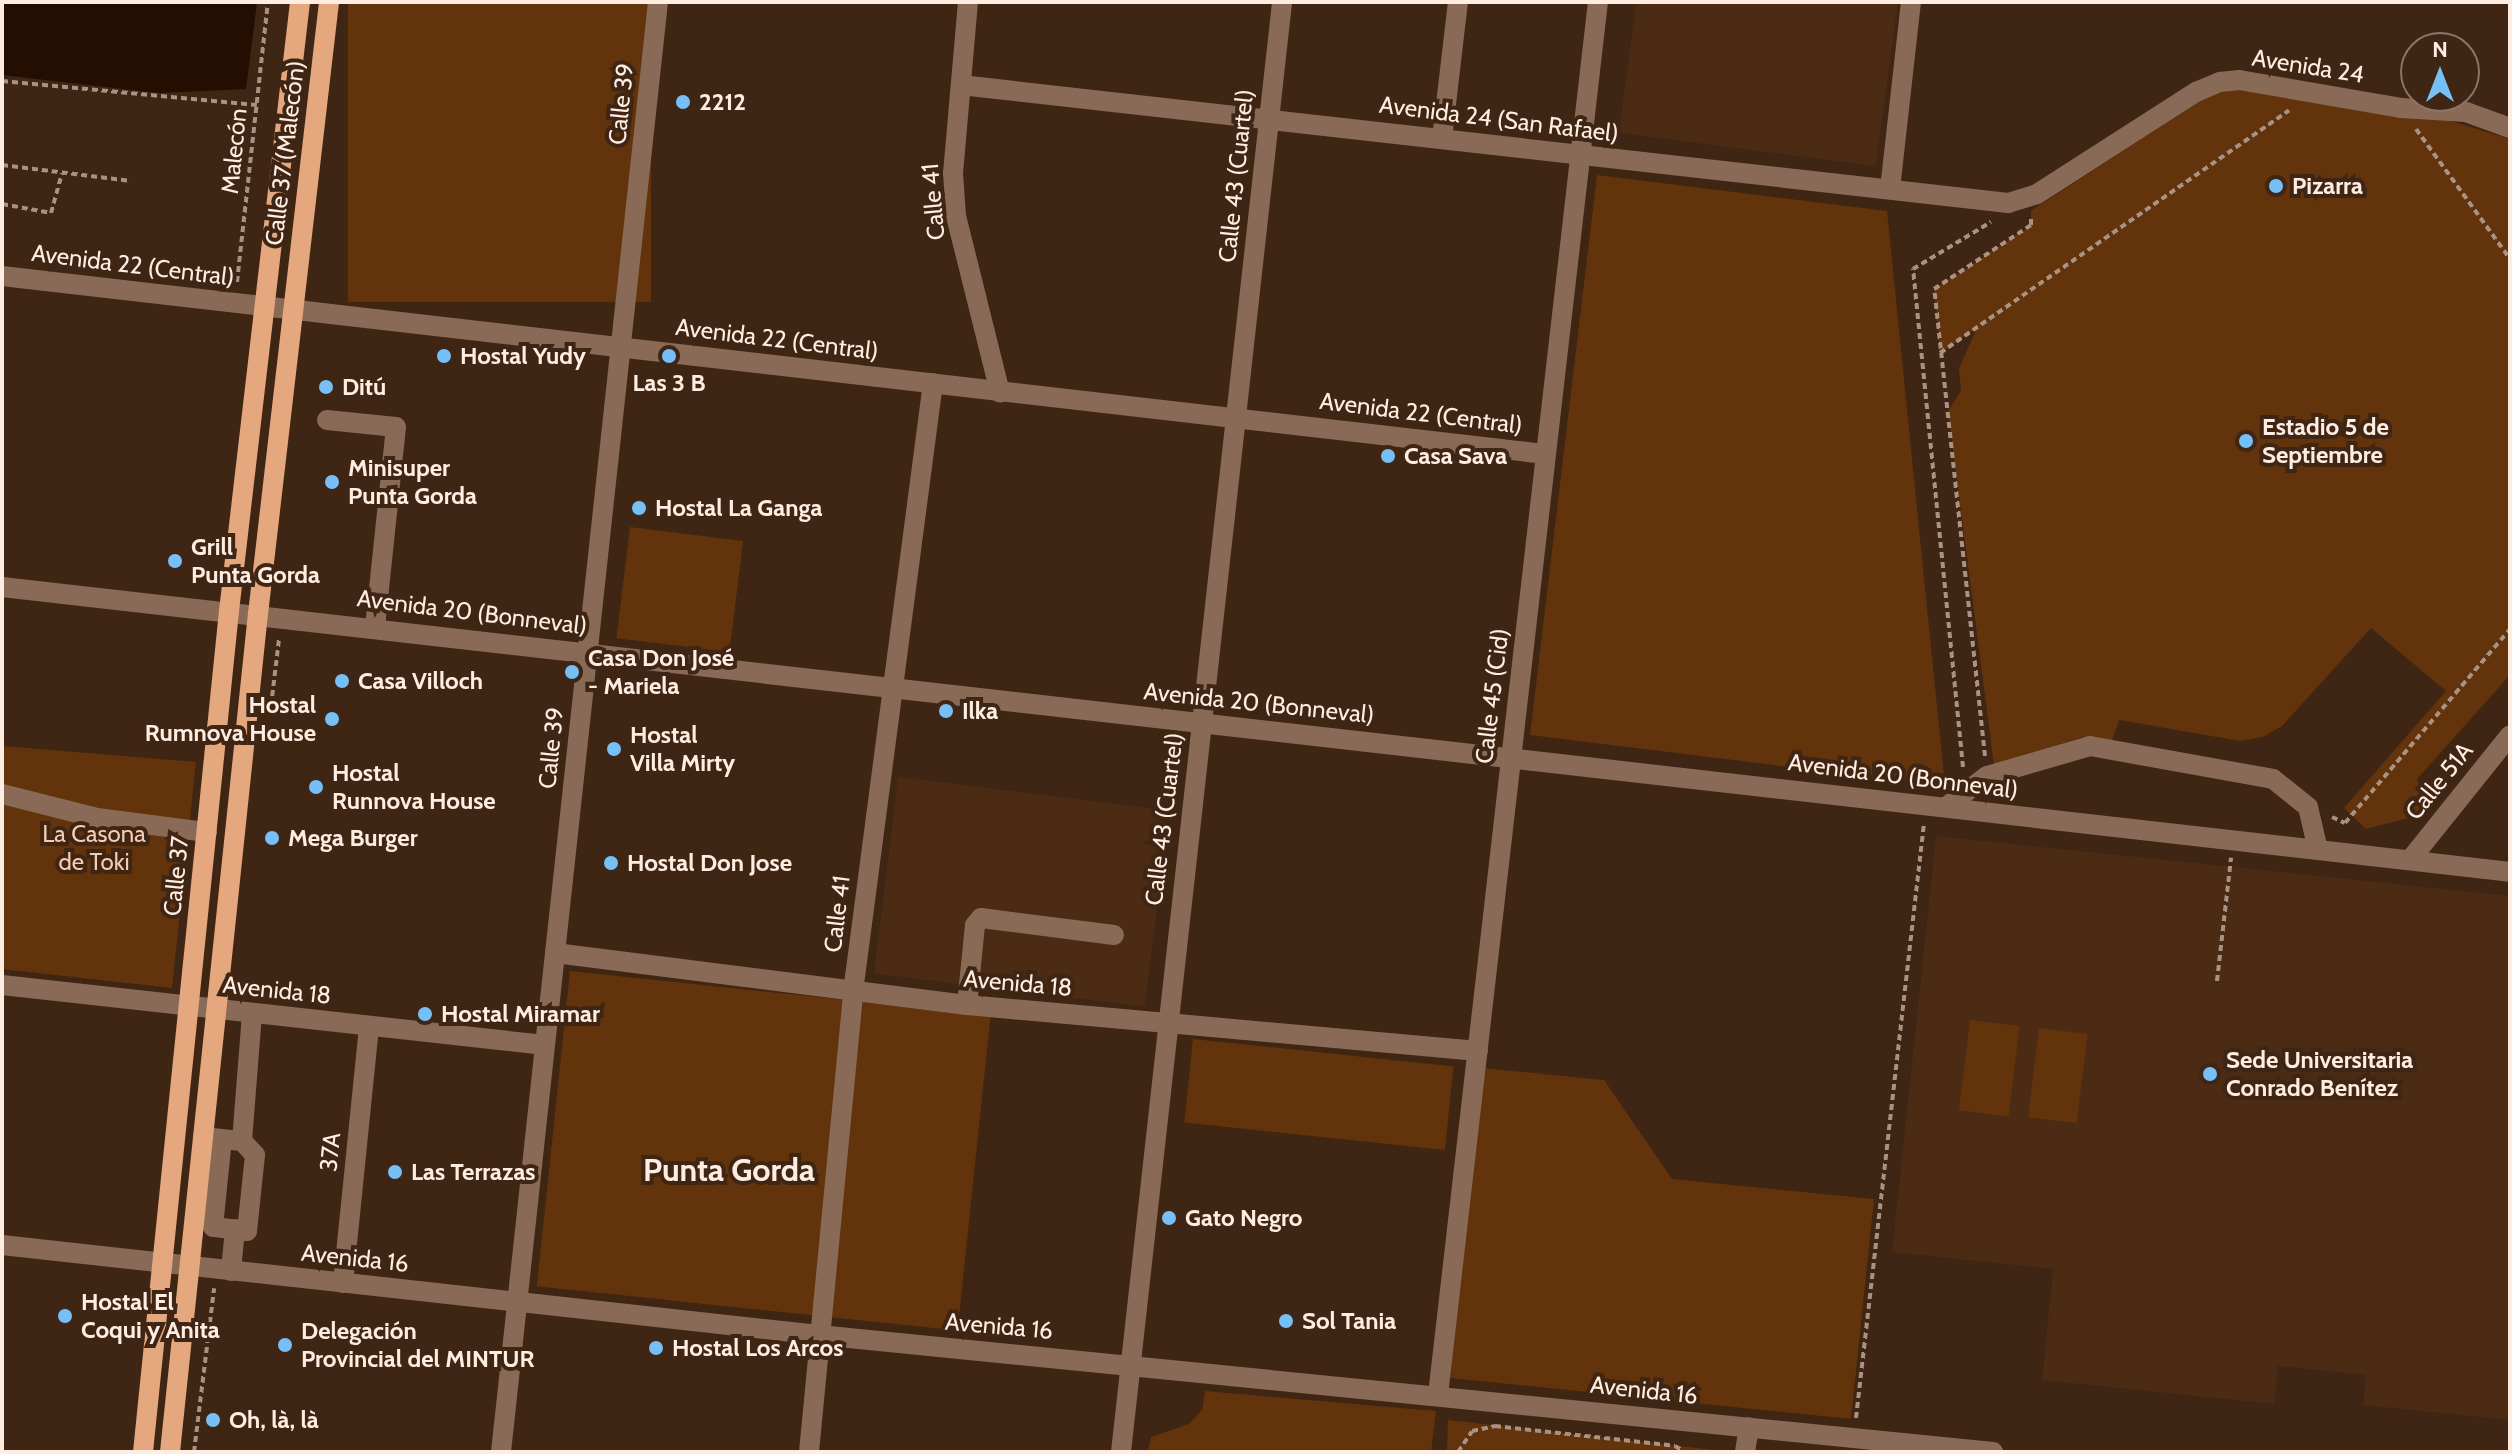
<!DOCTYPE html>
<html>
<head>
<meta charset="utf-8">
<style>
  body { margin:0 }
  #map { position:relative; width:2512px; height:1454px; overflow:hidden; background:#3f2513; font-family:Cabin,sans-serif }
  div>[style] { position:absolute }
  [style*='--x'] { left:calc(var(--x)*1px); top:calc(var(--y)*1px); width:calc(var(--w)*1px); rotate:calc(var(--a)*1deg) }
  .built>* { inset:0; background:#4b2b14; transform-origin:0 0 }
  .green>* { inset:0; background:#63330c; transform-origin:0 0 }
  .water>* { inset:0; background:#230e01 }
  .path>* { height:4px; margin-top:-2px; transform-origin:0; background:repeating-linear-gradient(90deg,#a89284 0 6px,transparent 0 10px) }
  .minor>* { height:20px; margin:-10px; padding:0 10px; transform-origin:10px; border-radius:10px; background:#886a56 }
  .major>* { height:20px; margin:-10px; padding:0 10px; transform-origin:10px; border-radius:10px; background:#e5a77d }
  .dots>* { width:22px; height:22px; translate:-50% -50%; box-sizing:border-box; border:4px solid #3f2513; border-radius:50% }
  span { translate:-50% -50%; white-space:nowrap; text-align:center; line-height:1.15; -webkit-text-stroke:8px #3f2513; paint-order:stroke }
  .street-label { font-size:24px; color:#ffede2 }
  .poi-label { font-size:24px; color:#ffede2; font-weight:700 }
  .left { translate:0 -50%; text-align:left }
  .right { translate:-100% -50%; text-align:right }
  .park-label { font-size:24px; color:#f4ccb3 }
  .district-label { font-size:32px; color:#ffede2; font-weight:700 }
  .frame { position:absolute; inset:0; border:4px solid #ffede2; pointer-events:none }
  .north { position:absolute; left:2400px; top:32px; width:80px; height:80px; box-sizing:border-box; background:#3f2513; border:2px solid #8c7566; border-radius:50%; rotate:0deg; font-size:22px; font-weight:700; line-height:32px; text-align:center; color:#ffede2 }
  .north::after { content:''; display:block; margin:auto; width:28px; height:36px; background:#77c0f7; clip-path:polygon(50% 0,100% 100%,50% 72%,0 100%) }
</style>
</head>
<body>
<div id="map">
  <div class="built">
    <div style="clip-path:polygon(1636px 2px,1898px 2px,1876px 166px,1619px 133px)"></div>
    <div style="left:898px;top:777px;width:273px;height:198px;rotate:7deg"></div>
    <div style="clip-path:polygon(1936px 836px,2510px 896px,2510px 1420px,2363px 1405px,2366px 1375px,2278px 1366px,2274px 1404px,2042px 1380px,2053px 1269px,1892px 1252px)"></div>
  </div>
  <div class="green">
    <div style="left:348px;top:2px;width:303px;height:300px"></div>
    <div style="clip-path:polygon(2238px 89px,2447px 120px,2510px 139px,2510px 675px,2417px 779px,2427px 813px,2366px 829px,2344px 808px,2446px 691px,2371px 628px,2282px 726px,2263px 737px,2240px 741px,2119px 720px,2112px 741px,2082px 737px,1994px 765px,1948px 411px,1961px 391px,1959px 368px,1977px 328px,1940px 353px,1934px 289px,2031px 225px,2031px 211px,2209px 95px)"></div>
    <div style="clip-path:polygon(1597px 175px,1887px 211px,1945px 786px,1530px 735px)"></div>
    <div style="left:630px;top:527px;width:114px;height:112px;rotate:7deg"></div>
    <div style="clip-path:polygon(2px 746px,196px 762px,172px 988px,2px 969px)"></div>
    <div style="left:570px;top:971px;width:423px;height:317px;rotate:6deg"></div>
    <div style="left:1970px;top:1020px;width:50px;height:91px;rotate:7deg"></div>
    <div style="left:2039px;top:1028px;width:49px;height:90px;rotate:7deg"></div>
    <div style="left:1193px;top:1039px;width:262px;height:84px;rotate:6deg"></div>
    <div style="clip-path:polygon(1483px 1068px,1604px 1080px,1672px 1179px,1874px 1199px,1851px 1419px,1450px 1378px)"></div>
    <div style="clip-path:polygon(1205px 1391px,1436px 1411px,1431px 1452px,1148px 1452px,1151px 1437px,1189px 1424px,1202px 1410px)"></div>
    <div style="clip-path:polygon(1448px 1420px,1723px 1451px,1732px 1452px,1447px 1452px)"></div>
  </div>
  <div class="water">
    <div style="clip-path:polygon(2px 2px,257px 2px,246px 89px,158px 93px,2px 75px)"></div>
  </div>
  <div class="path">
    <div style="--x:2;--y:81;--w:256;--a:5.4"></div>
    <div style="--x:2416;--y:129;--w:160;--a:54.1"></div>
    <div style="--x:2;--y:165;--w:130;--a:7.1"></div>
    <div style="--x:2;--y:204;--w:50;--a:10.4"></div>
    <div style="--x:51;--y:213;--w:41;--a:-74.6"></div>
    <div style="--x:237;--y:282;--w:282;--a:-83.7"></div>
    <div style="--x:1940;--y:353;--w:425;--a:-34.8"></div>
    <div style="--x:271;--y:706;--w:67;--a:-83.2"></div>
    <div style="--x:1985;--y:756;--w:470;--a:-96.2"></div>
    <div style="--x:1934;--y:289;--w:116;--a:-33.4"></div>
    <div style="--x:2031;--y:225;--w:9;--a:-90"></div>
    <div style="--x:1963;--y:767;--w:501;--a:-95.73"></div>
    <div style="--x:1913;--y:269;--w:91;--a:-31.1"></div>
    <div style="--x:2332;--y:817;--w:14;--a:25"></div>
    <div style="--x:2345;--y:823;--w:255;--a:-49.6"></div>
    <div style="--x:2217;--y:981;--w:124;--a:-83.5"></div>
    <div style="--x:1856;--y:1418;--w:599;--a:-83.48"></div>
    <div style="--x:194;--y:1452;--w:165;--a:-83"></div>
    <div style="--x:1458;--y:1452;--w:25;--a:-56"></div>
    <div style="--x:1472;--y:1431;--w:24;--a:-12"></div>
    <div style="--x:1495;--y:1426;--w:181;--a:6.3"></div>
    <div style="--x:1675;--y:1446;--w:12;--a:31"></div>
  </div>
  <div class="minor">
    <div style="--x:968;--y:2;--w:172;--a:95"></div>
    <div style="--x:953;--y:173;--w:43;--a:86"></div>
    <div style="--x:956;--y:216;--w:182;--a:76"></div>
    <div style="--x:961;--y:85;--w:1054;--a:6.43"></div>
    <div style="--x:2008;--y:203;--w:30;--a:-17"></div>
    <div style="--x:2037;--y:194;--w:189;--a:-32.7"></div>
    <div style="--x:2196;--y:92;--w:26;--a:-23"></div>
    <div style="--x:2220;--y:82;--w:19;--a:-6"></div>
    <div style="--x:2239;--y:80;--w:164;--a:9.8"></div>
    <div style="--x:2401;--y:108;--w:65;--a:3.5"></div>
    <div style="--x:2466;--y:112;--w:47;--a:20"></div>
    <div style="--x:1442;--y:138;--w:137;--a:-83.3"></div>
    <div style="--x:1890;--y:189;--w:188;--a:-83.6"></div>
    <div style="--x:2;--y:276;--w:1554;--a:6.58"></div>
    <div style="--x:327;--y:420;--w:69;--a:5.8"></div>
    <div style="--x:396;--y:427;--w:201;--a:96"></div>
    <div style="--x:2;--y:587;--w:2524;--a:6.48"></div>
    <div style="--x:2;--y:794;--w:98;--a:14.2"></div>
    <div style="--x:97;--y:818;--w:111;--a:7.3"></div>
    <div style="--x:1946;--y:807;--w:51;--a:-37.1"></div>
    <div style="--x:1987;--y:776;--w:107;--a:-16.2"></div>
    <div style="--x:2090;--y:746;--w:186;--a:10.2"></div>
    <div style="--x:2273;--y:779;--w:45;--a:38.7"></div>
    <div style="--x:2308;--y:807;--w:44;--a:76.9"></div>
    <div style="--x:2410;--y:860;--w:160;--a:-51.3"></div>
    <div style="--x:555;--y:953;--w:415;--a:7.2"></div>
    <div style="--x:967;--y:1005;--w:513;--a:5.14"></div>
    <div style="--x:2;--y:985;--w:546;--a:6.31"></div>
    <div style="--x:967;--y:1005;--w:80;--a:-84.3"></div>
    <div style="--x:975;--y:925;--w:9;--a:-49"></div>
    <div style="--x:981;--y:918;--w:134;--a:7.3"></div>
    <div style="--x:203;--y:1137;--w:39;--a:6"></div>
    <div style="--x:242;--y:1141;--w:19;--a:47"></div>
    <div style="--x:255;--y:1155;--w:76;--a:96"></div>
    <div style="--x:247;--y:1231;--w:34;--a:-173"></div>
    <div style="--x:213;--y:1227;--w:88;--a:-84.2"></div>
    <div style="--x:242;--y:1141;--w:128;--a:-85.5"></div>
    <div style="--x:2;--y:1245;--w:822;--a:6.29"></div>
    <div style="--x:819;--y:1335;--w:1180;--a:5.69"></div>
    <div style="--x:231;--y:1271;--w:42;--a:-84.6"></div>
    <div style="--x:343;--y:1283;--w:258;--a:-84.2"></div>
    <div style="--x:1438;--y:1395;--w:1402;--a:-83.45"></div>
    <div style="--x:501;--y:1452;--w:1458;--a:-83.82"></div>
    <div style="--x:809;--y:1452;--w:462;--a:-84.5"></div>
    <div style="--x:853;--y:992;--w:614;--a:-82.52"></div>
    <div style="--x:1121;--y:1452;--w:1459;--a:-83.66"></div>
    <div style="--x:1745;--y:1452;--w:25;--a:-81"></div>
  </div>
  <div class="major">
    <div style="--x:143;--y:1452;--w:845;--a:-84.16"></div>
    <div style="--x:229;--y:611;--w:613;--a:-83.35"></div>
    <div style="--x:170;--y:1452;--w:843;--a:-84.01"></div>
    <div style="--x:258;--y:614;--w:616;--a:-83.38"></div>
  </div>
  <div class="dots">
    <div style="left:683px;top:102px;background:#77c0f7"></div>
    <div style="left:2276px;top:186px;background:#77c0f7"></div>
    <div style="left:444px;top:356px;background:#77c0f7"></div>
    <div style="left:669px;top:356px;background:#77c0f7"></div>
    <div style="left:326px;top:387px;background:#77c0f7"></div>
    <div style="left:2246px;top:441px;background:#77c0f7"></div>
    <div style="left:1388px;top:456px;background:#77c0f7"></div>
    <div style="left:332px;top:482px;background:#77c0f7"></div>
    <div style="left:639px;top:508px;background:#77c0f7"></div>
    <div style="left:175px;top:561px;background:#77c0f7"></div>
    <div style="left:572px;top:672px;background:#77c0f7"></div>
    <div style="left:342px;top:681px;background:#77c0f7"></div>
    <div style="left:946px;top:711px;background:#77c0f7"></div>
    <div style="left:332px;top:719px;background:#77c0f7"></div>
    <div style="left:614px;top:749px;background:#77c0f7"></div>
    <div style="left:316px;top:787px;background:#77c0f7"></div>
    <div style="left:272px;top:838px;background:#77c0f7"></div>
    <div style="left:611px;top:863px;background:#77c0f7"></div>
    <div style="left:425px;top:1014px;background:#77c0f7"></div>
    <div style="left:2210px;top:1074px;background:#77c0f7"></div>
    <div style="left:395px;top:1172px;background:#77c0f7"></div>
    <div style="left:1169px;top:1218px;background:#77c0f7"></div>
    <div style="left:65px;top:1316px;background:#77c0f7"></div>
    <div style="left:1286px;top:1321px;background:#77c0f7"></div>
    <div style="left:285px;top:1345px;background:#77c0f7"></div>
    <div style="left:656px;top:1348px;background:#77c0f7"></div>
    <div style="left:213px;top:1420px;background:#77c0f7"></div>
  </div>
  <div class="street-label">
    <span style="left:2308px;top:66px;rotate:9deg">Avenida 24</span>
    <span style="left:621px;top:104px;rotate:-84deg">Calle 39</span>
    <span style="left:1499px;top:119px;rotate:7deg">Avenida 24 (San Rafael)</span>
    <span style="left:234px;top:151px;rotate:-84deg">Malecón</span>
    <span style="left:285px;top:153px;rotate:-83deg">Calle 37 (Malecón)</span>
    <span style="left:1236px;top:176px;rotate:-84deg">Calle 43 (Cuartel)</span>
    <span style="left:933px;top:202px;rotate:-95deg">Calle 41</span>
    <span style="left:133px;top:265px;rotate:7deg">Avenida 22 (Central)</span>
    <span style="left:777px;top:339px;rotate:7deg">Avenida 22 (Central)</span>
    <span style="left:1421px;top:413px;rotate:7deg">Avenida 22 (Central)</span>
    <span style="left:472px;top:612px;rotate:7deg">Avenida 20 (Bonneval)</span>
    <span style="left:1492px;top:696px;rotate:-83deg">Calle 45 (Cid)</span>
    <span style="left:1259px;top:703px;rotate:6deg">Avenida 20 (Bonneval)</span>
    <span style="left:551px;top:748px;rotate:-84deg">Calle 39</span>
    <span style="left:1903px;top:776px;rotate:7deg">Avenida 20 (Bonneval)</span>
    <span style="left:2439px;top:781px;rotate:-51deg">Calle 51A</span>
    <span style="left:1164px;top:819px;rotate:-83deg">Calle 43 (Cuartel)</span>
    <span style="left:176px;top:876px;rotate:-84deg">Calle 37</span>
    <span style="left:837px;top:914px;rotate:-83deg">Calle 41</span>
    <span style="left:1018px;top:983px;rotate:5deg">Avenida 18</span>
    <span style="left:277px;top:990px;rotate:6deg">Avenida 18</span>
    <span style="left:330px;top:1152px;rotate:-84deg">37A</span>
    <span style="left:355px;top:1258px;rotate:6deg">Avenida 16</span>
    <span style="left:999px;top:1326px;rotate:5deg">Avenida 16</span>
    <span style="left:1644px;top:1390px;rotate:6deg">Avenida 16</span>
  </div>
  <div class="poi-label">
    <span class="left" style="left:699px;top:102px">2212</span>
    <span class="left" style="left:2292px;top:186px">Pizarra</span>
    <span class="left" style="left:460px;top:356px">Hostal Yudy</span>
    <span style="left:669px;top:383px">Las 3 B</span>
    <span class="left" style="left:342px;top:387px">Ditú</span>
    <span class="left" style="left:2262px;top:441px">Estadio 5 de<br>Septiembre</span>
    <span class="left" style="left:1404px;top:456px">Casa Sava</span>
    <span class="left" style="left:348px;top:482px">Minisuper<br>Punta Gorda</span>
    <span class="left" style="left:655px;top:508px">Hostal La Ganga</span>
    <span class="left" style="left:191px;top:561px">Grill<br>Punta Gorda</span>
    <span class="left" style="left:588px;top:672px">Casa Don José<br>- Mariela</span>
    <span class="left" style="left:358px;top:681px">Casa Villoch</span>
    <span class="right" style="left:316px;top:719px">Hostal<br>Rumnova House</span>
    <span class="left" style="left:962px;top:711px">Ilka</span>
    <span class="left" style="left:630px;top:749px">Hostal<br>Villa Mirty</span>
    <span class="left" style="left:332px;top:787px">Hostal<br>Runnova House</span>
    <span class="left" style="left:288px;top:838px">Mega Burger</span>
    <span class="left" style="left:627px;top:863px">Hostal Don Jose</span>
    <span class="left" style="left:441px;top:1014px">Hostal Miramar</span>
    <span class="left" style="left:2226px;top:1074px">Sede Universitaria<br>Conrado Benítez</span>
    <span class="left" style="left:411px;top:1172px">Las Terrazas</span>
    <span class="left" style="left:1185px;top:1218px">Gato Negro</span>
    <span class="left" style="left:81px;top:1316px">Hostal El<br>Coqui y Anita</span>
    <span class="left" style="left:1302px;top:1321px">Sol Tania</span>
    <span class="left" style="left:301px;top:1345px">Delegación<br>Provincial del MINTUR</span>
    <span class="left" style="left:672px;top:1348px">Hostal Los Arcos</span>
    <span class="left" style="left:229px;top:1420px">Oh, là, là</span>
  </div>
  <div class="park-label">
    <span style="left:94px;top:848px">La Casona<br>de Toki</span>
  </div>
  <div class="district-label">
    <span style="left:729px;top:1170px">Punta Gorda</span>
  </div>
  <div class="frame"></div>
  <div class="north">N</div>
</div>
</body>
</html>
